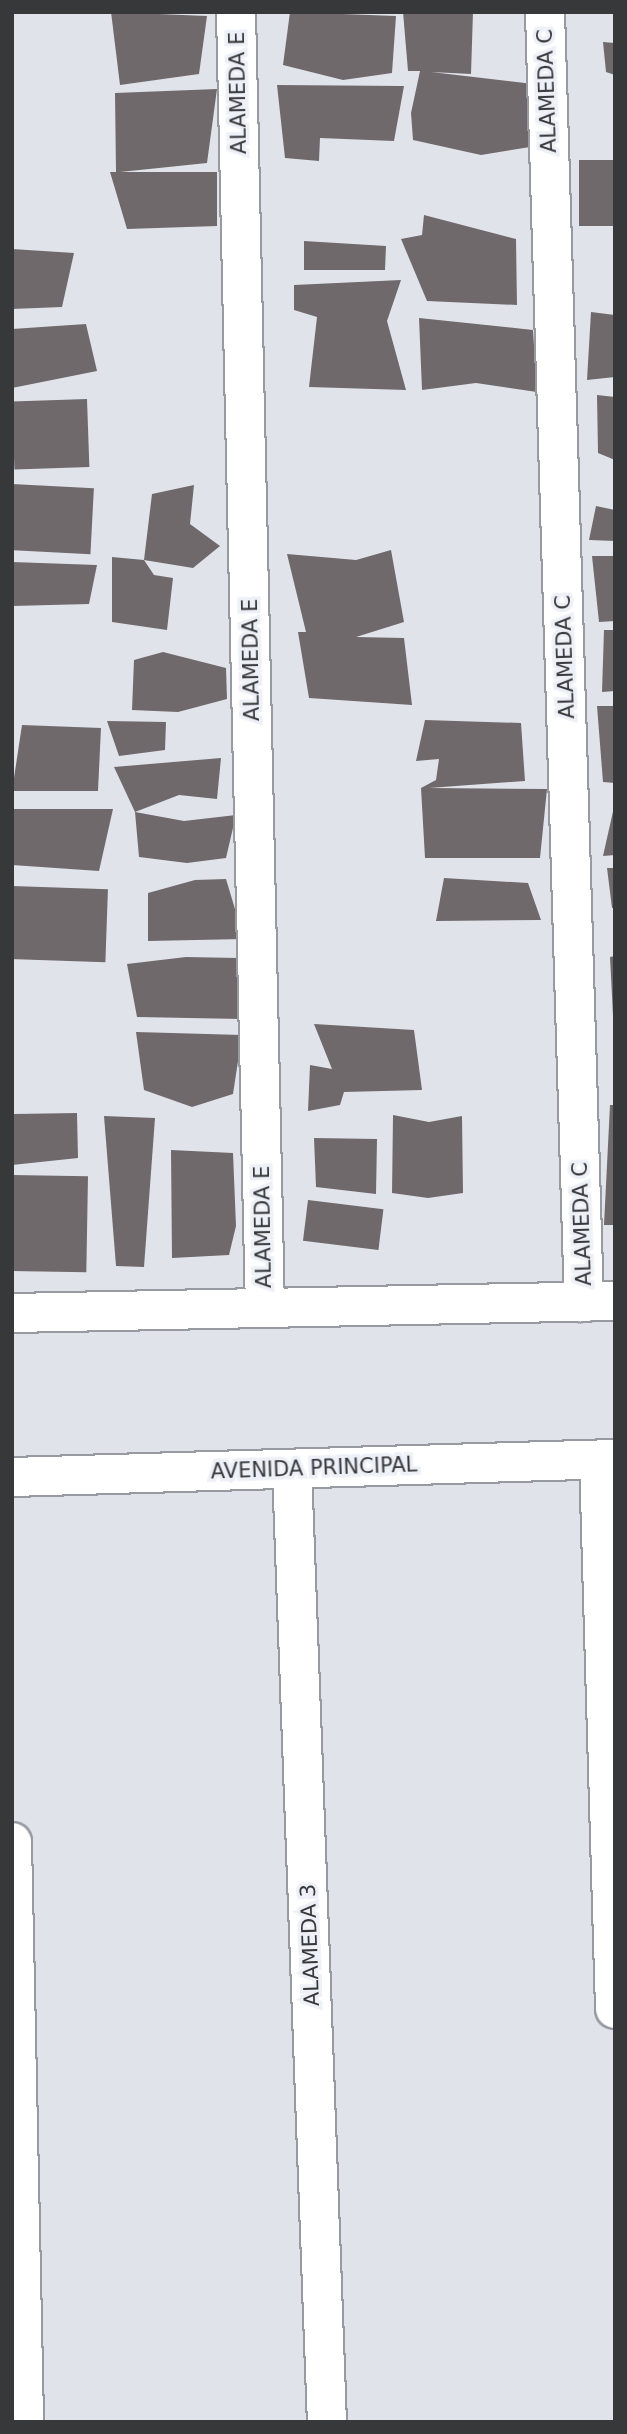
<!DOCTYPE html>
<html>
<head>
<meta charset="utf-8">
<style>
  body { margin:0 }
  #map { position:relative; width:627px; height:2434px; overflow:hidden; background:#e0e4ea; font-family:"DejaVu Sans",sans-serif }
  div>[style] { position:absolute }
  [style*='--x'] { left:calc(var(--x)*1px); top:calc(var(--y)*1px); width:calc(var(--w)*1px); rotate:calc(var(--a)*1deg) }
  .building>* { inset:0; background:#70696b; transform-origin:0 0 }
  .roads { filter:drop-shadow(2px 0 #979ba1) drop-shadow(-2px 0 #979ba1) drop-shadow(0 2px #979ba1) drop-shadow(0 -2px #979ba1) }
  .minor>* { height:38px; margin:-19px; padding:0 19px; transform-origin:19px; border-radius:19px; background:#fff }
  span { translate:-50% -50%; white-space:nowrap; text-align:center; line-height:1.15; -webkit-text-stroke:7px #edf1f7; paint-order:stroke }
  .street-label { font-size:21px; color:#36383a }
  .frame { position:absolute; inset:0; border:14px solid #36383a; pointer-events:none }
</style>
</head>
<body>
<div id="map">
  <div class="building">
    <div style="clip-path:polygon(111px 12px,207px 16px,199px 74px,120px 85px)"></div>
    <div style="clip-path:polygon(290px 12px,396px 16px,392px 73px,343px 80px,283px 65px)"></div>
    <div style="clip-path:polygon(403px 12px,473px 12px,471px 74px,431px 72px,533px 84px,530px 147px,481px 155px,413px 140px,411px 113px,420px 71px,408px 71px)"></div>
    <div style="clip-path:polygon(603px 42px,615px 43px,615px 75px,606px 72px)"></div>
    <div style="clip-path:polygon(277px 85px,404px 86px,394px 141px,320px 138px,319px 161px,285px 158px)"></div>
    <div style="clip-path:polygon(217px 89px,207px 163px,120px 172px,217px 172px,217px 226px,127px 229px,110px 172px,116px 172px,115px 93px)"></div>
    <div style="left:615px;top:160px;width:66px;height:36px;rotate:90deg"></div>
    <div style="clip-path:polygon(424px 215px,516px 239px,517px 305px,427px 301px,401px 239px,422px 235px)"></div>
    <div style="clip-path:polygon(304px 241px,386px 246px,385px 270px,304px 270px)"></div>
    <div style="clip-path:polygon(12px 249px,74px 253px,62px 307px,12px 309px)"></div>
    <div style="clip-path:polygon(401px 280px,387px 321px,406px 390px,309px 387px,317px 317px,294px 310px,294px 285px)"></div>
    <div style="clip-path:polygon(591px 312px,615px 315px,615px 377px,587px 380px)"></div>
    <div style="clip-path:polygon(419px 318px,533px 330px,537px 392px,476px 383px,422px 390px)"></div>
    <div style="clip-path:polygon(86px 324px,97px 371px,12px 388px,12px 329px)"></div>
    <div style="clip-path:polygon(597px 395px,615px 397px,615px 460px,598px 453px)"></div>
    <div style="left:87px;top:399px;width:68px;height:75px;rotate:88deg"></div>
    <div style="left:12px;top:484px;width:82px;height:66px;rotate:3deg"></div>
    <div style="clip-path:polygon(194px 485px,190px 524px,220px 546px,193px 568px,144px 560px,152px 494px)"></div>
    <div style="clip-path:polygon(596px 506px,615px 510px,615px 541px,589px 540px)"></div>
    <div style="clip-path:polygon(391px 550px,404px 622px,356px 637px,404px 638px,412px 705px,309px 698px,298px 632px,306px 632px,287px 554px,356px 560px)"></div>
    <div style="clip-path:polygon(592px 556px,615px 556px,615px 621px,599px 622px)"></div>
    <div style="clip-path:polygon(112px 557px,144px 560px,154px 575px,173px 578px,167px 630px,112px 622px)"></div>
    <div style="clip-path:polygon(12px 562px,97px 565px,89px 604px,12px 606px)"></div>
    <div style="clip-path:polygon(604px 630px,615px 630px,615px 691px,602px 692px)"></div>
    <div style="clip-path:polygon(163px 652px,226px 668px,227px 699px,178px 712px,132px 710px,134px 660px)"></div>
    <div style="clip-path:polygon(597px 706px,615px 706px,615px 783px,603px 782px)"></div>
    <div style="clip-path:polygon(425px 720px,521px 723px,525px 781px,429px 788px,547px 789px,540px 858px,425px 858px,421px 788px,436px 780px,439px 759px,416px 761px)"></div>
    <div style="clip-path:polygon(107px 721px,166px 722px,165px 750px,119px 756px)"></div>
    <div style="clip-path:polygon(22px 725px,101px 728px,98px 791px,12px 791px)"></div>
    <div style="clip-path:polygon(221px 758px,217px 799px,179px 795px,135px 812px,114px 767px)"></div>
    <div style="clip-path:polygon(614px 807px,615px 855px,603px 856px)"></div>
    <div style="clip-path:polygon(12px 809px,113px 809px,99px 871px,12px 865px)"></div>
    <div style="clip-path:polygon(135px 812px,184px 821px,236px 815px,226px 858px,187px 863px,139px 857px)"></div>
    <div style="clip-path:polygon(607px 868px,615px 868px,615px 908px,612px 908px)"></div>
    <div style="clip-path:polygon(444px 878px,528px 883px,541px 920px,436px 921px)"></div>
    <div style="clip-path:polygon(226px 879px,244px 939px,148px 941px,148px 893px,195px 880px)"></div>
    <div style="left:12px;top:886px;width:96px;height:73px;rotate:2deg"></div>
    <div style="clip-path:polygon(615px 956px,615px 1016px,613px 1016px,610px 957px)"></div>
    <div style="clip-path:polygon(186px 957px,238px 958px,241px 1019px,137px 1017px,127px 964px)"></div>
    <div style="clip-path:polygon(314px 1024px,414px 1030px,422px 1090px,344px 1092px,340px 1105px,308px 1111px,310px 1065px,332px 1069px)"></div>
    <div style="clip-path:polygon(136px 1032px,242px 1035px,233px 1094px,192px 1107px,144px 1090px)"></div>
    <div style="clip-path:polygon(610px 1105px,615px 1105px,615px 1225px,604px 1225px)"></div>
    <div style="clip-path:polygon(77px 1113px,78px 1158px,12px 1165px,14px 1114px)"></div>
    <div style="clip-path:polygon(393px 1115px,429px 1122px,462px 1116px,463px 1193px,428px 1198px,392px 1193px)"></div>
    <div style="clip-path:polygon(104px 1116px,155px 1118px,144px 1267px,116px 1266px)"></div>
    <div style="clip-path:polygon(314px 1138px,377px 1139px,376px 1194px,316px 1187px)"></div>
    <div style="clip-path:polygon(171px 1150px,233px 1153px,236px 1226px,229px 1255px,172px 1258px)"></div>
    <div style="left:12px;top:1175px;width:76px;height:96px;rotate:1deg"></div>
    <div style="left:308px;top:1200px;width:76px;height:41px;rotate:7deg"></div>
  </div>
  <div class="roads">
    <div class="minor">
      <div style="--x:236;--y:12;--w:1296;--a:88.72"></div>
      <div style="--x:545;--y:12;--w:1291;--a:88.27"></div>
      <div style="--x:12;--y:1313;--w:603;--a:-1.14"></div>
      <div style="--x:599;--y:1460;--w:549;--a:88.33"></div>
      <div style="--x:292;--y:1469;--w:954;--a:87.9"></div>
      <div style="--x:12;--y:1477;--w:603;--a:-1.71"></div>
      <div style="--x:12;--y:1842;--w:580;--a:88.81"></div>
    </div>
  </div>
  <div class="street-label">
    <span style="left:547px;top:91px;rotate:-92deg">ALAMEDA C</span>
    <span style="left:238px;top:93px;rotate:-91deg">ALAMEDA E</span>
    <span style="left:565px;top:657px;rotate:-92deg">ALAMEDA C</span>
    <span style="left:251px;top:660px;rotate:-91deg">ALAMEDA E</span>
    <span style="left:582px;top:1224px;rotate:-92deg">ALAMEDA C</span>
    <span style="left:263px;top:1227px;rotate:-91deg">ALAMEDA E</span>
    <span style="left:314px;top:1468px;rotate:-2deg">AVENIDA PRINCIPAL</span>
    <span style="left:310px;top:1945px;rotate:-92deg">ALAMEDA 3</span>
  </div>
  <div class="frame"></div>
</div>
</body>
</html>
